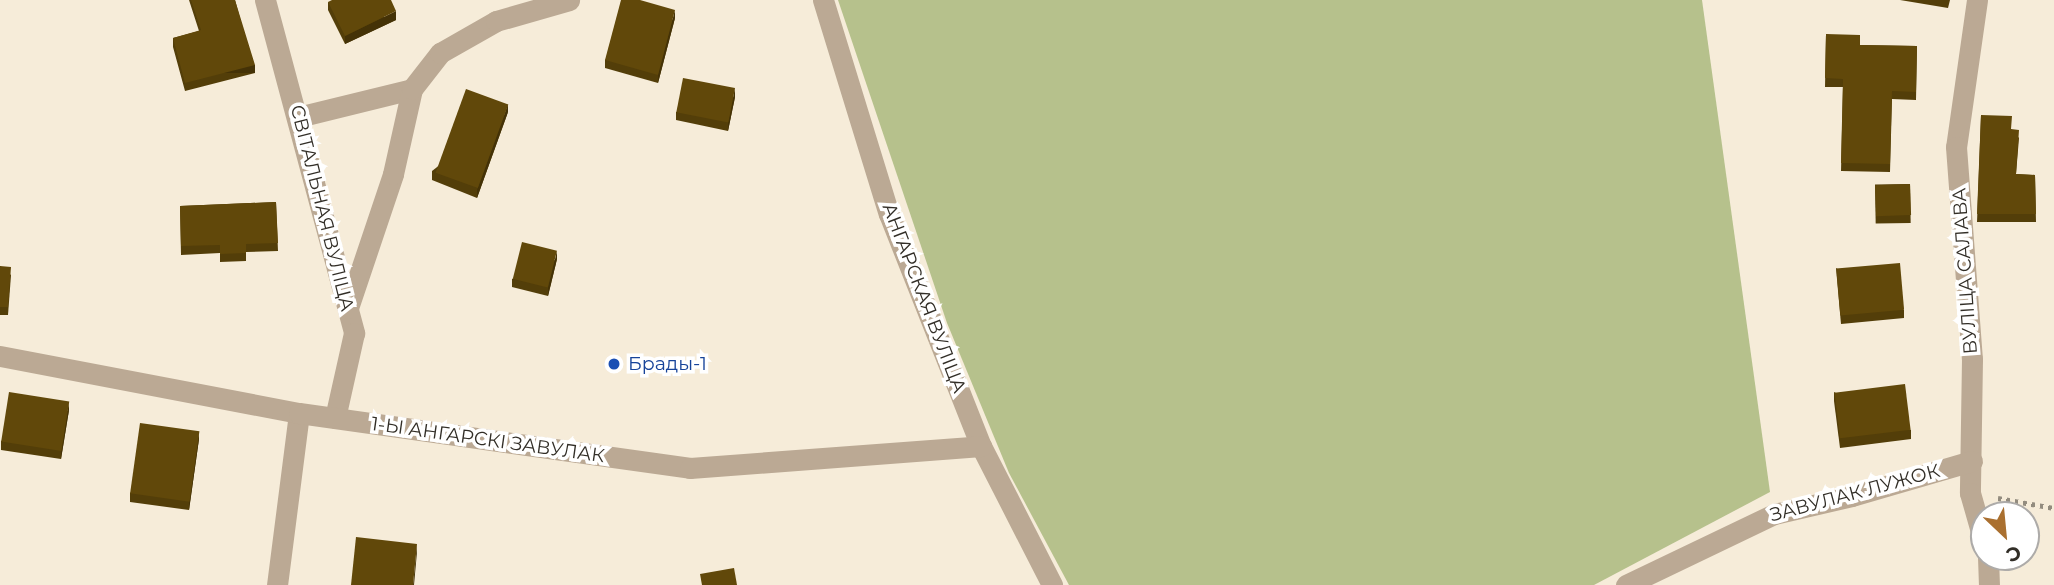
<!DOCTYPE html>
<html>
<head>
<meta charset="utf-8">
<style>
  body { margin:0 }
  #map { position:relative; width:2054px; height:585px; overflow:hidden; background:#f6ecd9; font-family:Montserrat,sans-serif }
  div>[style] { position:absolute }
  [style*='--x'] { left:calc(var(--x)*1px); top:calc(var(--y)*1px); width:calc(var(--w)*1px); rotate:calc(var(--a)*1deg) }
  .green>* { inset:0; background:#b6c18c }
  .path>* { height:4.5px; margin-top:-2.25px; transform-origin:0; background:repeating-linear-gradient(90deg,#938c7f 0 3.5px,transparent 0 8.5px) }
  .minor>* { height:21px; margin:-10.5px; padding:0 10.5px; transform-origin:10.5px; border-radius:10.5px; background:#bba994 }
  .tertiary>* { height:21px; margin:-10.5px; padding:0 10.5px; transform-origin:10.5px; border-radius:10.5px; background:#bba994 }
  .wall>* { inset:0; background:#533e09; transform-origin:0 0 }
  .shaded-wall>* { inset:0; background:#443207; transform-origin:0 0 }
  .building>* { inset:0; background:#61480a; transform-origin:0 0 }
  .dots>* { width:19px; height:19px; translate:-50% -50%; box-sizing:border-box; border:4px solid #fff; border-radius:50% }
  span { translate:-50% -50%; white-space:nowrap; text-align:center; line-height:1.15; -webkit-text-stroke:7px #fff; paint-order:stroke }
  .street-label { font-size:19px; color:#322e27 }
  .transit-label { font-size:19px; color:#164399 }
  .left { translate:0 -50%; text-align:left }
  .north { position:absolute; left:1970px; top:501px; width:70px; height:70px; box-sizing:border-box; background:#fff; border:2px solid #adaba9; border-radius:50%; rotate:154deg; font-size:19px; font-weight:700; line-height:28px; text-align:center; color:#322e27 }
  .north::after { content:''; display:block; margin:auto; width:24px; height:32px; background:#aa7030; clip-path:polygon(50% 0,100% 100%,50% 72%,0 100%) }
</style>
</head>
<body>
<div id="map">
  <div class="green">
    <div style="clip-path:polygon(838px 0,1702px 0,1770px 492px,1594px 585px,1069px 585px,1009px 473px,947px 323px)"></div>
  </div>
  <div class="path">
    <div style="--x:1998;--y:498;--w:57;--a:10.1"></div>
  </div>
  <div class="minor">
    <div style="--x:265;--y:0;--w:345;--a:75"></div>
    <div style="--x:354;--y:333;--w:87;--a:102.6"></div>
    <div style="--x:1977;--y:0;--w:148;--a:98.1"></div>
    <div style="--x:1956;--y:147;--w:213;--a:85.7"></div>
    <div style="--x:1972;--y:359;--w:134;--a:90.9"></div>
    <div style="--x:1970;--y:493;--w:51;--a:74.1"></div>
    <div style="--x:298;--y:117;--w:117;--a:-13.8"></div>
    <div style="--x:348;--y:308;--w:141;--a:-71.4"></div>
    <div style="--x:393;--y:174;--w:87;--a:-77.4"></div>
    <div style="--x:412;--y:89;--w:46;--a:-52.1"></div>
    <div style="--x:440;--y:53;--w:64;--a:-29.7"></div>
    <div style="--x:496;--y:21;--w:76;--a:-16"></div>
    <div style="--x:1988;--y:557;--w:28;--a:88"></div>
    <div style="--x:277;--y:585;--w:173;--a:-82.7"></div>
    <div style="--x:1626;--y:585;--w:164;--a:-25.6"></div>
    <div style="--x:1774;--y:514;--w:80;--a:-13"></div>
    <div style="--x:1852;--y:496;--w:125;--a:-16.3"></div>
  </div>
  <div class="tertiary">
    <div style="--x:823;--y:0;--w:224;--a:72.9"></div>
    <div style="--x:889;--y:214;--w:250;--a:68.4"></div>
    <div style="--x:981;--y:446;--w:156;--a:62.9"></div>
    <div style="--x:0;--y:356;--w:304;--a:10.8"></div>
    <div style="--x:299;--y:413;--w:395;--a:8"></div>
    <div style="--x:690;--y:468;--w:292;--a:-4.3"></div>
  </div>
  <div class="wall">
    <div style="clip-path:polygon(189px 0,235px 0,255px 73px,185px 91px,173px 47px,173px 38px,199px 31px)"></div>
    <div style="clip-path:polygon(1900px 0,1950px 0,1948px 8px)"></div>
    <div style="clip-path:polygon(328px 2px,396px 20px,345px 44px,328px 10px)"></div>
    <div style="clip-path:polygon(675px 18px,658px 83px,605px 68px,605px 60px)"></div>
    <div style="clip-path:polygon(1826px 34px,1860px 45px,1917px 46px,1916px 100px,1892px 99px,1890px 172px,1841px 171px,1843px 87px,1825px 87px)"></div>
    <div style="clip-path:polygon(735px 97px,728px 131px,676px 120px,676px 112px)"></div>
    <div style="clip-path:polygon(508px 112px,477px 198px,432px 180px,432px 171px)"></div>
    <div style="clip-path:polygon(1981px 115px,2011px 129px,2019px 138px,2016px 174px,2035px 175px,2036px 222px,1977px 222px)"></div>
    <div style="left:1910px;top:184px;width:39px;height:35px;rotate:89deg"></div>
    <div style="clip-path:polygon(276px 202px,278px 251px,246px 252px,246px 261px,220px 262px,220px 253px,181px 255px,180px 206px)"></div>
    <div style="clip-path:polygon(557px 259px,548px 296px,512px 287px,512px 279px)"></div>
    <div style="clip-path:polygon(0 266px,11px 275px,8px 315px,0 315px)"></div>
    <div style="clip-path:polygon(1836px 268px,1904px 310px,1904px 318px,1841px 324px)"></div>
    <div style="clip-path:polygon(1834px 392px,1911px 430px,1911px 439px,1840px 448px,1834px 401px)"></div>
    <div style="clip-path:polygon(69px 410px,61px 459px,1px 450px,1px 441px)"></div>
    <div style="clip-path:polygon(199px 439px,189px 510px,130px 502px,130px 493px)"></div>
  </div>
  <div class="shaded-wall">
    <div style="clip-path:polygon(675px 10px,675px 18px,658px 83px,658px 75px)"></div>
    <div style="clip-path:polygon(396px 11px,396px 20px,345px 44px,345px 36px)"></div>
    <div style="left:255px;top:65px;width:8px;height:72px;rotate:90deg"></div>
    <div style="clip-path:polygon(735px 88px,735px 97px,728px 131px,728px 123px)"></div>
    <div style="clip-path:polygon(508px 104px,508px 112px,477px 198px,477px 190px)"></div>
    <div style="clip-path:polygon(557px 251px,557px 259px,548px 296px,548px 288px)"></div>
    <div style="clip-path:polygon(69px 402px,69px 410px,61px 459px,61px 451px)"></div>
    <div style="clip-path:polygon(199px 431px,199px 439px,189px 510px,189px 502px)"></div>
    <div style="clip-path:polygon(417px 544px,417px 552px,414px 585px,413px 585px)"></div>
  </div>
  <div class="building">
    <div style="clip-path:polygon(191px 0,235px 0,255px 65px,185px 83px,173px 38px,201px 30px)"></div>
    <div style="clip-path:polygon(332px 0,391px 0,396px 11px,345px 36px,328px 2px)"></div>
    <div style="clip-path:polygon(621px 0,640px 0,675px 10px,658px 75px,605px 60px)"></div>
    <div style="clip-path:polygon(1826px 34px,1860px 35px,1860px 45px,1917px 46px,1916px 92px,1892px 91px,1890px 164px,1841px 163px,1843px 79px,1825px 78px)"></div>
    <div style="left:683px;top:78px;width:53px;height:35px;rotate:11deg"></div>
    <div style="left:466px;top:89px;width:45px;height:89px;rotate:20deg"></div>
    <div style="clip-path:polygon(1981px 115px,2012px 116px,2011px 129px,2019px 130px,2016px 174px,2035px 175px,2036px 214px,1977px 214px)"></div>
    <div style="left:1910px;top:184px;width:31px;height:35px;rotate:88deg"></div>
    <div style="clip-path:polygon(276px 202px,278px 243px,246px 244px,246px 253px,220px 254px,220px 245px,181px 246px,180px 206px)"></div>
    <div style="left:522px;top:242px;width:36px;height:38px;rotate:14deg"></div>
    <div style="left:1900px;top:263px;width:47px;height:64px;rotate:85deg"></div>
    <div style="clip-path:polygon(0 266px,11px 267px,8px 307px,0 307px)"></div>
    <div style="left:1905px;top:384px;width:46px;height:71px;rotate:83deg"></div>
    <div style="left:9px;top:392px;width:61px;height:50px;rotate:9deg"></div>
    <div style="left:140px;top:423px;width:60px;height:71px;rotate:8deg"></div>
    <div style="clip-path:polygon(356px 537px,417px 544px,413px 585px,351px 585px)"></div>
    <div style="clip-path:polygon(734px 568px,737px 585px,702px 585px,700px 574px)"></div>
  </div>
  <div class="dots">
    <div style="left:614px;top:364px;background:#1a4fb4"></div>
  </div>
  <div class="street-label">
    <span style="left:322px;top:208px;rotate:76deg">СВІТАЛЬНАЯ ВУЛІЦА</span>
    <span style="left:1965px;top:271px;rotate:-94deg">ВУЛІЦА САЛАВА</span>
    <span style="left:924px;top:298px;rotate:69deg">АНГАРСКАЯ ВУЛІЦА</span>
    <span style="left:488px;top:440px;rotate:8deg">1-Ы АНГАРСКІ ЗАВУЛАК</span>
    <span style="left:1855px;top:493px;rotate:-15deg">ЗАВУЛАК ЛУЖОК</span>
  </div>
  <div class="transit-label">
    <span class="left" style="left:628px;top:364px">Брады-1</span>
  </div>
  <div class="north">С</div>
</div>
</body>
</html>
